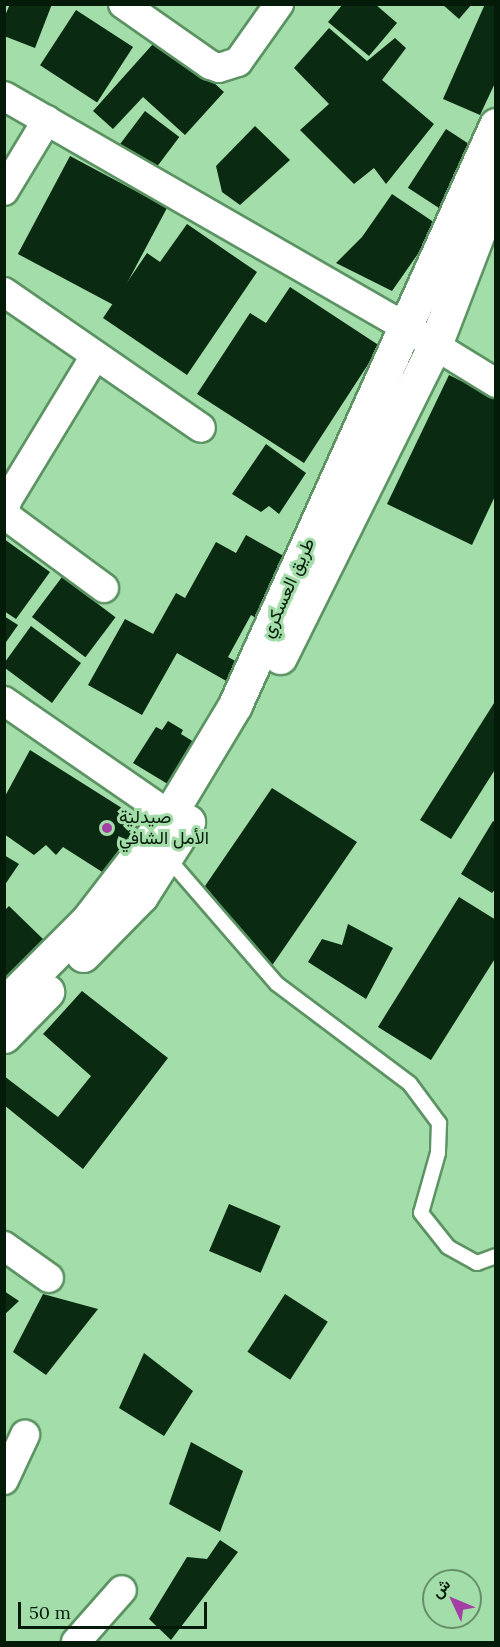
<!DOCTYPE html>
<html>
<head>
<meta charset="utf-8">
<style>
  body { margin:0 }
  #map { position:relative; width:500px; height:1647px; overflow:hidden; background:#a3dda9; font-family:Lora,Vazirmatn,serif }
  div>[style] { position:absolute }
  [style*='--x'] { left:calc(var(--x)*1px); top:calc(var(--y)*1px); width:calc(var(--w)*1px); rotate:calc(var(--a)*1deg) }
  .building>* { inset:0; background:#0a2a11; transform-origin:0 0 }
  .roads { filter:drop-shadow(2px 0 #5c9363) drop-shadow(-2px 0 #5c9363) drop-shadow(0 2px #5c9363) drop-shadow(0 -2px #5c9363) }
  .service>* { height:14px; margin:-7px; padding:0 7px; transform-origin:7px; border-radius:7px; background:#fff }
  .minor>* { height:28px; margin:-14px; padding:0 14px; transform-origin:14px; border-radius:14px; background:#fff }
  .tertiary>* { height:33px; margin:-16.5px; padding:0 16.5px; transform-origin:16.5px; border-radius:16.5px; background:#fff }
  .dots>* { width:16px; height:16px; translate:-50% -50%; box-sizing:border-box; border:3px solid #a3dda9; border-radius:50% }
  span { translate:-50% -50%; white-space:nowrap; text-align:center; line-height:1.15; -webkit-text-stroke:6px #a3dda9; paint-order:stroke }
  .street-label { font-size:18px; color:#051b09 }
  .poi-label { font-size:18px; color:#051b09 }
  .left { translate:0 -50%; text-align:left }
  .frame { position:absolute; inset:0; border:6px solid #051b09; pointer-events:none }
  .north { position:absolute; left:422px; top:1569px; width:60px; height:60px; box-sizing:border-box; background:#a3dda9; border:2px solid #648f69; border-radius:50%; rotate:314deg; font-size:16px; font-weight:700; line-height:24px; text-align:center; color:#051b09 }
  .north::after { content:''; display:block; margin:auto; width:21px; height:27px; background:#a43fa4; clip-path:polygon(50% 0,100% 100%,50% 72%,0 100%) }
  .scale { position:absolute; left:18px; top:1602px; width:189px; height:27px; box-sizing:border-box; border:3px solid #051b09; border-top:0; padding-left:8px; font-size:18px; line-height:21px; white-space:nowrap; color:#051b09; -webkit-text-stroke:4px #a3dda9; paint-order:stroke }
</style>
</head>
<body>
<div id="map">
  <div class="building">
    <div style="clip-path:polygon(10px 4px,52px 4px,35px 48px,4px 36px,4px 18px)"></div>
    <div style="clip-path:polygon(343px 4px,375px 4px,397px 23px,369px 56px,328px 22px)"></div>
    <div style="clip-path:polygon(442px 4px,472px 4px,459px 19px)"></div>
    <div style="clip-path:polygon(485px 4px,496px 4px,496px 81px,480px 115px,443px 99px)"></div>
    <div style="left:76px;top:10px;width:68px;height:66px;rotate:33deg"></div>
    <div style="clip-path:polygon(329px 28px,367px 61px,395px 38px,406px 48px,382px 80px,434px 124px,386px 184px,374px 168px,354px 184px,300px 130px,329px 104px,294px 68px)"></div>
    <div style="clip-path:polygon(161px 35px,224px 92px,185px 135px,143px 97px,113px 129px,93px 111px)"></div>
    <div style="left:145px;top:111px;width:43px;height:42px;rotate:37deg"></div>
    <div style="clip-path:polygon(255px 126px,290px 160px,240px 205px,222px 192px,216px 166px)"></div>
    <div style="left:446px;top:129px;width:38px;height:70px;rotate:33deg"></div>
    <div style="left:70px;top:156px;width:110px;height:111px;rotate:28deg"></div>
    <div style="clip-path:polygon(392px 194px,438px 225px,392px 291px,336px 263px,362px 237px)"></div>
    <div style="clip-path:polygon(187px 224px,257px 272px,187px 375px,103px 318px,147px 253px,160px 262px)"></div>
    <div style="clip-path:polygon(290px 287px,380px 346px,304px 463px,197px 394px,250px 313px,266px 323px)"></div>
    <div style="clip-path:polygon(449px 375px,496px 398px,496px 494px,472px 545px,387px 504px)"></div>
    <div style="clip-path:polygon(266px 444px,306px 473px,279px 514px,269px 506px,261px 512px,232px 494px)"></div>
    <div style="clip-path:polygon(246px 535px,289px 559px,256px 618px,251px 615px,228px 657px,239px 663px,228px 682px,177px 653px,142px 715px,88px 685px,125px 619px,153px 634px,176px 593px,185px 598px,216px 542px,236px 553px)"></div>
    <div style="clip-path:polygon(4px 539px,50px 572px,16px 619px,4px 611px)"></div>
    <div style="left:62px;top:577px;width:67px;height:50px;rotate:37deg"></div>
    <div style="clip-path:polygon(4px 616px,18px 625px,4px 645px)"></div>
    <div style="clip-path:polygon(31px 626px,81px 663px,52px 703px,5px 668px,5px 662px)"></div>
    <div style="clip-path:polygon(496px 700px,496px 768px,451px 839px,420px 820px)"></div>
    <div style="clip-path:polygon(168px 721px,183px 730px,181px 734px,202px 747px,176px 789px,133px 763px,156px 727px,162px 730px)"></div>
    <div style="clip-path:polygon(30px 750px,144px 822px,107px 875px,63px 847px,56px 855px,46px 845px,34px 855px,4px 834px,4px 798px)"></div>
    <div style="clip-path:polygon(272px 788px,357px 842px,271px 967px,205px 886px)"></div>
    <div style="clip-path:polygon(493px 821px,496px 823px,496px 888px,492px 893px,461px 874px)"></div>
    <div style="clip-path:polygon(4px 855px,19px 864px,4px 886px)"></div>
    <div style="clip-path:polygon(459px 897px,496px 920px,496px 957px,431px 1060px,378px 1027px)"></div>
    <div style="clip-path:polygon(9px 906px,44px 940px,4px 979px,4px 911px)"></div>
    <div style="clip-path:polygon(348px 924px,393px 948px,366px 999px,308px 962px,322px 939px,342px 945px)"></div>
    <div style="clip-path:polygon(82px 991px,168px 1058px,83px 1169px,4px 1105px,4px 1076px,58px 1117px,91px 1076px,43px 1034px)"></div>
    <div style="left:229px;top:1204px;width:56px;height:51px;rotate:23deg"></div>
    <div style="clip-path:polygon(4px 1291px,19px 1301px,4px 1315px)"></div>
    <div style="clip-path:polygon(43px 1294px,98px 1309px,46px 1375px,13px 1352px)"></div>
    <div style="left:285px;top:1294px;width:51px;height:69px;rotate:33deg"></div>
    <div style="clip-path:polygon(144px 1353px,193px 1391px,164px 1436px,119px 1408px)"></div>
    <div style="clip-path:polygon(191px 1442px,243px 1471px,220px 1532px,169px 1504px)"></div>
    <div style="clip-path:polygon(220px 1540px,238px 1552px,171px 1640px,149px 1619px,187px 1557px,207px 1559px)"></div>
  </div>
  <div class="roads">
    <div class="service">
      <div style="--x:166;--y:856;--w:169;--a:49.1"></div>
      <div style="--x:277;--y:984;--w:166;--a:36.9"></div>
      <div style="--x:410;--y:1084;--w:49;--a:53.4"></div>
      <div style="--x:439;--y:1123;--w:30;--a:92"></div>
      <div style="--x:438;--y:1153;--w:62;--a:105.8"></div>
      <div style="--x:421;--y:1213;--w:43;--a:51.5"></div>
      <div style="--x:448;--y:1247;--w:33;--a:29"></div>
      <div style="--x:477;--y:1263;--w:20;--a:-20"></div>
    </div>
    <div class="minor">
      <div style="--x:123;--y:4;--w:106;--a:35"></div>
      <div style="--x:210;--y:65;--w:9;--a:18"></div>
      <div style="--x:219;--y:68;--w:20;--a:-18"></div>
      <div style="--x:238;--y:62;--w:71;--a:-54.7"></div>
      <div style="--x:4;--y:96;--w:463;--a:29.9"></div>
      <div style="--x:405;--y:327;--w:107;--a:31.6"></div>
      <div style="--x:4;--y:191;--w:83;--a:-58.8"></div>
      <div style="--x:4;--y:292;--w:239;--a:34.6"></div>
      <div style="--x:95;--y:356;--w:170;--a:121.3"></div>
      <div style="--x:7;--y:501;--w:10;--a:101"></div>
      <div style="--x:5;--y:511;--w:8;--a:60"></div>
      <div style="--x:9;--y:518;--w:118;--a:36.4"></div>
      <div style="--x:4;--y:701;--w:201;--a:34.6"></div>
      <div style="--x:4;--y:1246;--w:55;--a:35.4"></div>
      <div style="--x:4;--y:1480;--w:50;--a:-65"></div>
      <div style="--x:76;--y:1642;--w:69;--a:-48.5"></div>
    </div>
    <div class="tertiary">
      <div style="--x:280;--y:657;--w:348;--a:-63.6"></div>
      <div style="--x:435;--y:345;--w:170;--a:-69"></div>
      <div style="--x:83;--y:955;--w:83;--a:-45.5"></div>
      <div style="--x:141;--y:896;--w:88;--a:-57.6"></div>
      <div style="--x:4;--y:1004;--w:117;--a:-45"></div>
      <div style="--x:87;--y:921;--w:134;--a:-52.3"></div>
      <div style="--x:169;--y:815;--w:128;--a:-59"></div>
      <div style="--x:235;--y:705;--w:636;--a:-65.77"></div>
      <div style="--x:4;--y:1036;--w:62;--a:-45.7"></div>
    </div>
  </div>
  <div class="dots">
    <div style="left:107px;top:828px;background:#a43fa4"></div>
  </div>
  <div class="street-label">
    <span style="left:288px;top:588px;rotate:-66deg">طريق العسكري</span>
  </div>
  <div class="poi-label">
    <span class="left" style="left:119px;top:828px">صيدلية<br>الأمل الشافي</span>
  </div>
  <div class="frame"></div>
  <div class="north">ش</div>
  <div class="scale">50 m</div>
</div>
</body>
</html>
